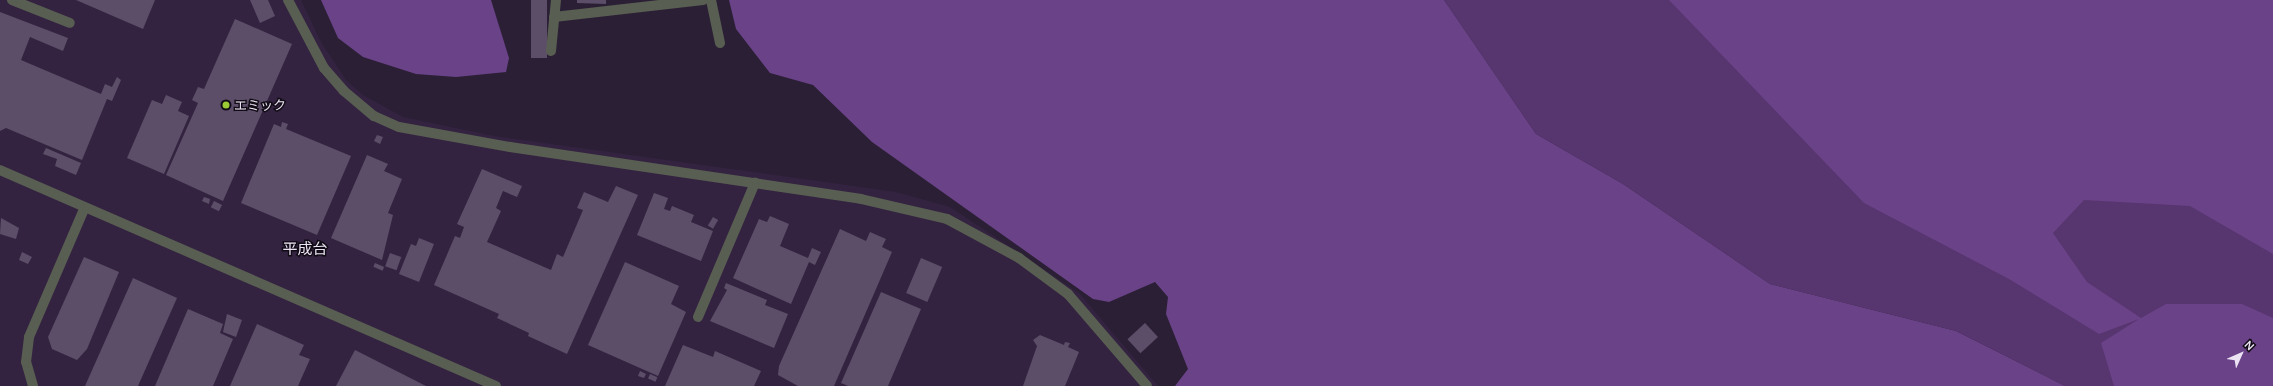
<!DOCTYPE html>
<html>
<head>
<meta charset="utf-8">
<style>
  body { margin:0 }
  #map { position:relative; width:2273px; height:386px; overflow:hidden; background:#2b1f35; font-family:Manrope,"Noto Sans JP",sans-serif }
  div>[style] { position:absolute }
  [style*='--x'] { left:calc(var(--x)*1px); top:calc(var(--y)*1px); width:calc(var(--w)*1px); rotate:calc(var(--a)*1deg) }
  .built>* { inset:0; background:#332340 }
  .green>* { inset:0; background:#57356f }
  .forest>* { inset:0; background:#6a4288 }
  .building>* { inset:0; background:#5c4e68; transform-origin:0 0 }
  .minor>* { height:10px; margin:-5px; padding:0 5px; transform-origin:5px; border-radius:5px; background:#595e52 }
  .dots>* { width:11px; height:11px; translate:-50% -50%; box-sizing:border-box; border:2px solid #110b15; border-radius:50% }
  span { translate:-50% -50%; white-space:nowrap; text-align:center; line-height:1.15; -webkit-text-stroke:3px #110b15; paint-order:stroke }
  .poi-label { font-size:13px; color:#ebe3f3 }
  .left { translate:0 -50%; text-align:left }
  .quarter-label { font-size:15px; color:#ebe3f3 }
  .north { position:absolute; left:2221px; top:334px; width:40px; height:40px; -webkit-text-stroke:3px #110b15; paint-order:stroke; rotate:45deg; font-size:11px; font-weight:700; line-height:16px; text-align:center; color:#ebe3f3 }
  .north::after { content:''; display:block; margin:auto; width:14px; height:18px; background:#ebe3f3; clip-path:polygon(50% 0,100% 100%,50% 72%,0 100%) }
</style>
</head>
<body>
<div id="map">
  <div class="built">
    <div style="clip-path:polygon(0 0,301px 0,321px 42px,346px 80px,363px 95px,403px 117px,494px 136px,896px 192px,950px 207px,1079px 293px,1158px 386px,0 386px)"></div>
  </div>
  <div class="green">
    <div style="clip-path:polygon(1444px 0,2273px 0,2273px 386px,2065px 386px,1956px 331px,1770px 284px,1623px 184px,1536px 134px)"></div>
  </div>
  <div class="forest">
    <div style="clip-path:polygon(321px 0,491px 0,509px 58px,506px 72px,456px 77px,416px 74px,363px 57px,338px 38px)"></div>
    <div style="clip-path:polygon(729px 0,1444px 0,1536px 134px,1623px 184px,1770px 284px,1956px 331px,2065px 386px,1175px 386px,1188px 369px,1166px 314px,1168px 297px,1155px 282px,1109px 302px,1093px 299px,872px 142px,813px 85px,770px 73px,736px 29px)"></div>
    <div style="clip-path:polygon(1669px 0,2273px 0,2273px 254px,2190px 206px,2084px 200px,2053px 233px,2087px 282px,2141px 318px,2166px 304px,2242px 304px,2273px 318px,2273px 386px,2114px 386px,2101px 343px,2139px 319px,2099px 334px,2009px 279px,1864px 203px)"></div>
  </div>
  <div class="building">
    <div style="clip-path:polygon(76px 0,155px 0,143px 29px)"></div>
    <div style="clip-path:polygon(250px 0,268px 0,275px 16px,260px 23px)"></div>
    <div style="left:531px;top:0;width:16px;height:58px"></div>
    <div style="clip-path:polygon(577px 0,606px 0,606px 4px,577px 3px)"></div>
    <div style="clip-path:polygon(0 12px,68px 38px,63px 51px,30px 37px,21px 60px,101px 94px,105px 84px,112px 87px,117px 77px,121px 80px,112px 101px,107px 99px,82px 160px,6px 128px,0 131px)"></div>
    <div style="clip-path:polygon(235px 19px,292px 44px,223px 201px,166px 175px,198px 103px,192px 100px,198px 87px,204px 89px)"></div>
    <div style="clip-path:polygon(166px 95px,182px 102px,178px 111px,189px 116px,164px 174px,127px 158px,152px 100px,162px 104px)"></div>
    <div style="clip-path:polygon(282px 122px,288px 124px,286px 129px,351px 156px,317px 235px,241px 203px,274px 124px,281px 127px)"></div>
    <div style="clip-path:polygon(377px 135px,383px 137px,380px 144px,374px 141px)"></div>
    <div style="clip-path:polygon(46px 148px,81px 163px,76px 175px,55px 166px,57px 159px,43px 154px)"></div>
    <div style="clip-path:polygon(367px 155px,388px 164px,384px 171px,402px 179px,388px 213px,393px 215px,382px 260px,331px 238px)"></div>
    <div style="clip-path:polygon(482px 169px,522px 186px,517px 197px,503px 191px,496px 208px,501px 211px,487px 242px,551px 270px,557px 254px,563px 257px,583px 210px,577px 208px,584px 192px,608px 202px,616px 186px,638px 195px,567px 354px,528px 336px,529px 333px,497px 318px,499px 314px,434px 285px,455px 236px,460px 238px,464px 227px,457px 224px)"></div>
    <div style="clip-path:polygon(654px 193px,668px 198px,664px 209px,670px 211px,672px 206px,694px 215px,691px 222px,713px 231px,701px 261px,637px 235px)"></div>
    <div style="clip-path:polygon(204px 197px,210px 199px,209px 204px,202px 201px)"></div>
    <div style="left:214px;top:201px;width:9px;height:7px;rotate:27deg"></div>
    <div style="clip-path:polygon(770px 216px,789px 224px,780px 246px,808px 258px,812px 248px,821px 252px,815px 265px,809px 262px,791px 304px,733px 278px,759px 219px,767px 222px)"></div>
    <div style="left:713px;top:217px;width:6px;height:10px;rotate:31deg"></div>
    <div style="clip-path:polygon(1px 218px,19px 228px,16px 239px,0 234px)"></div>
    <div style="clip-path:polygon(840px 229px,866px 241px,870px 232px,886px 239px,882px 247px,892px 252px,834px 386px,798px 386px,778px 375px,779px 366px)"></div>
    <div style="clip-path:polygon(419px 238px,434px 244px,419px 282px,399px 274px,411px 244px,416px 246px)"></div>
    <div style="clip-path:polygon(22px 252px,32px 257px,28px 264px,19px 260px)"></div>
    <div style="left:390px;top:253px;width:12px;height:14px;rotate:20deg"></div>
    <div style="clip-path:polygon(84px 257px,119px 272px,87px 349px,77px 360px,52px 349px,48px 337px)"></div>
    <div style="left:921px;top:258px;width:23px;height:38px;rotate:23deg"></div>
    <div style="clip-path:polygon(625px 262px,679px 286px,671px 304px,686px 312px,658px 376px,588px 345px)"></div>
    <div style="left:375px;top:263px;width:10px;height:4px;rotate:24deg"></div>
    <div style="clip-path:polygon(133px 278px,177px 298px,138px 386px,85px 386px)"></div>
    <div style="clip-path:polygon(726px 283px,767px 300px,765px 305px,788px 314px,774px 348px,710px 321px,727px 290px,724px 288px)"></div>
    <div style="clip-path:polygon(881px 292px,921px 309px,888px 386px,848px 386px,841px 383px)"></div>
    <div style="clip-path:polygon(188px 309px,223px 324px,220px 333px,233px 339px,213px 386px,155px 386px)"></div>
    <div style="clip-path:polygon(227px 314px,242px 320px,236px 337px,223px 332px)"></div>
    <div style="left:1145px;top:323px;width:19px;height:24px;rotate:47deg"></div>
    <div style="clip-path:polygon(257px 324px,304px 345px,299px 355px,310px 359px,298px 386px,230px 386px)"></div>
    <div style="clip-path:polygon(1040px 335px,1064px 345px,1065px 342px,1070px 343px,1068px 347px,1079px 352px,1065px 386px,1023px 386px,1037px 346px,1033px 340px)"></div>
    <div style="clip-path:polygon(683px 345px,713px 357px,715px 351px,761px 371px,754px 386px,665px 386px)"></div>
    <div style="clip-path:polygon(355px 350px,426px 386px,336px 386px)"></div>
    <div style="clip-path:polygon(640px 371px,646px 374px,644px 378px,638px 376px)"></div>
    <div style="left:650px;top:374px;width:8px;height:5px;rotate:23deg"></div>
  </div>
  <div class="minor">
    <div style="--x:12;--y:0;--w:62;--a:21.6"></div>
    <div style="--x:288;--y:0;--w:77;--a:62.1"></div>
    <div style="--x:324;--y:68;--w:30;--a:49"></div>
    <div style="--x:344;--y:91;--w:39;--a:40"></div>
    <div style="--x:374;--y:116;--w:27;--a:24"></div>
    <div style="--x:399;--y:127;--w:113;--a:10.2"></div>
    <div style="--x:510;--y:147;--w:355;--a:8.4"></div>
    <div style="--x:861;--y:199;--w:88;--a:13.1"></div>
    <div style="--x:947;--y:219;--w:82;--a:28.4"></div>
    <div style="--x:1019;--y:258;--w:61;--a:36.3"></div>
    <div style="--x:1068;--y:294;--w:121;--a:49.3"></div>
    <div style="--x:711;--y:0;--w:44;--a:78.2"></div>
    <div style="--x:554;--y:17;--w:150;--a:-6.5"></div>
    <div style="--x:551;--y:51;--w:51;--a:-84.4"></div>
    <div style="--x:0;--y:170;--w:541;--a:23.53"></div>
    <div style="--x:698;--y:317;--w:146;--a:-67"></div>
    <div style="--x:33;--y:386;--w:25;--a:-106"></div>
    <div style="--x:26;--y:362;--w:25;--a:-83"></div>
    <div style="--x:29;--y:337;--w:139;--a:-66.7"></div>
  </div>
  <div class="dots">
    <div style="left:226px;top:105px;background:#9acb34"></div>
  </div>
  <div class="poi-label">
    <span class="left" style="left:234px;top:105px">エミック</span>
  </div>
  <div class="quarter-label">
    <span style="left:305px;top:249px">平成台</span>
  </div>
  <div class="north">N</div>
</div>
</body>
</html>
